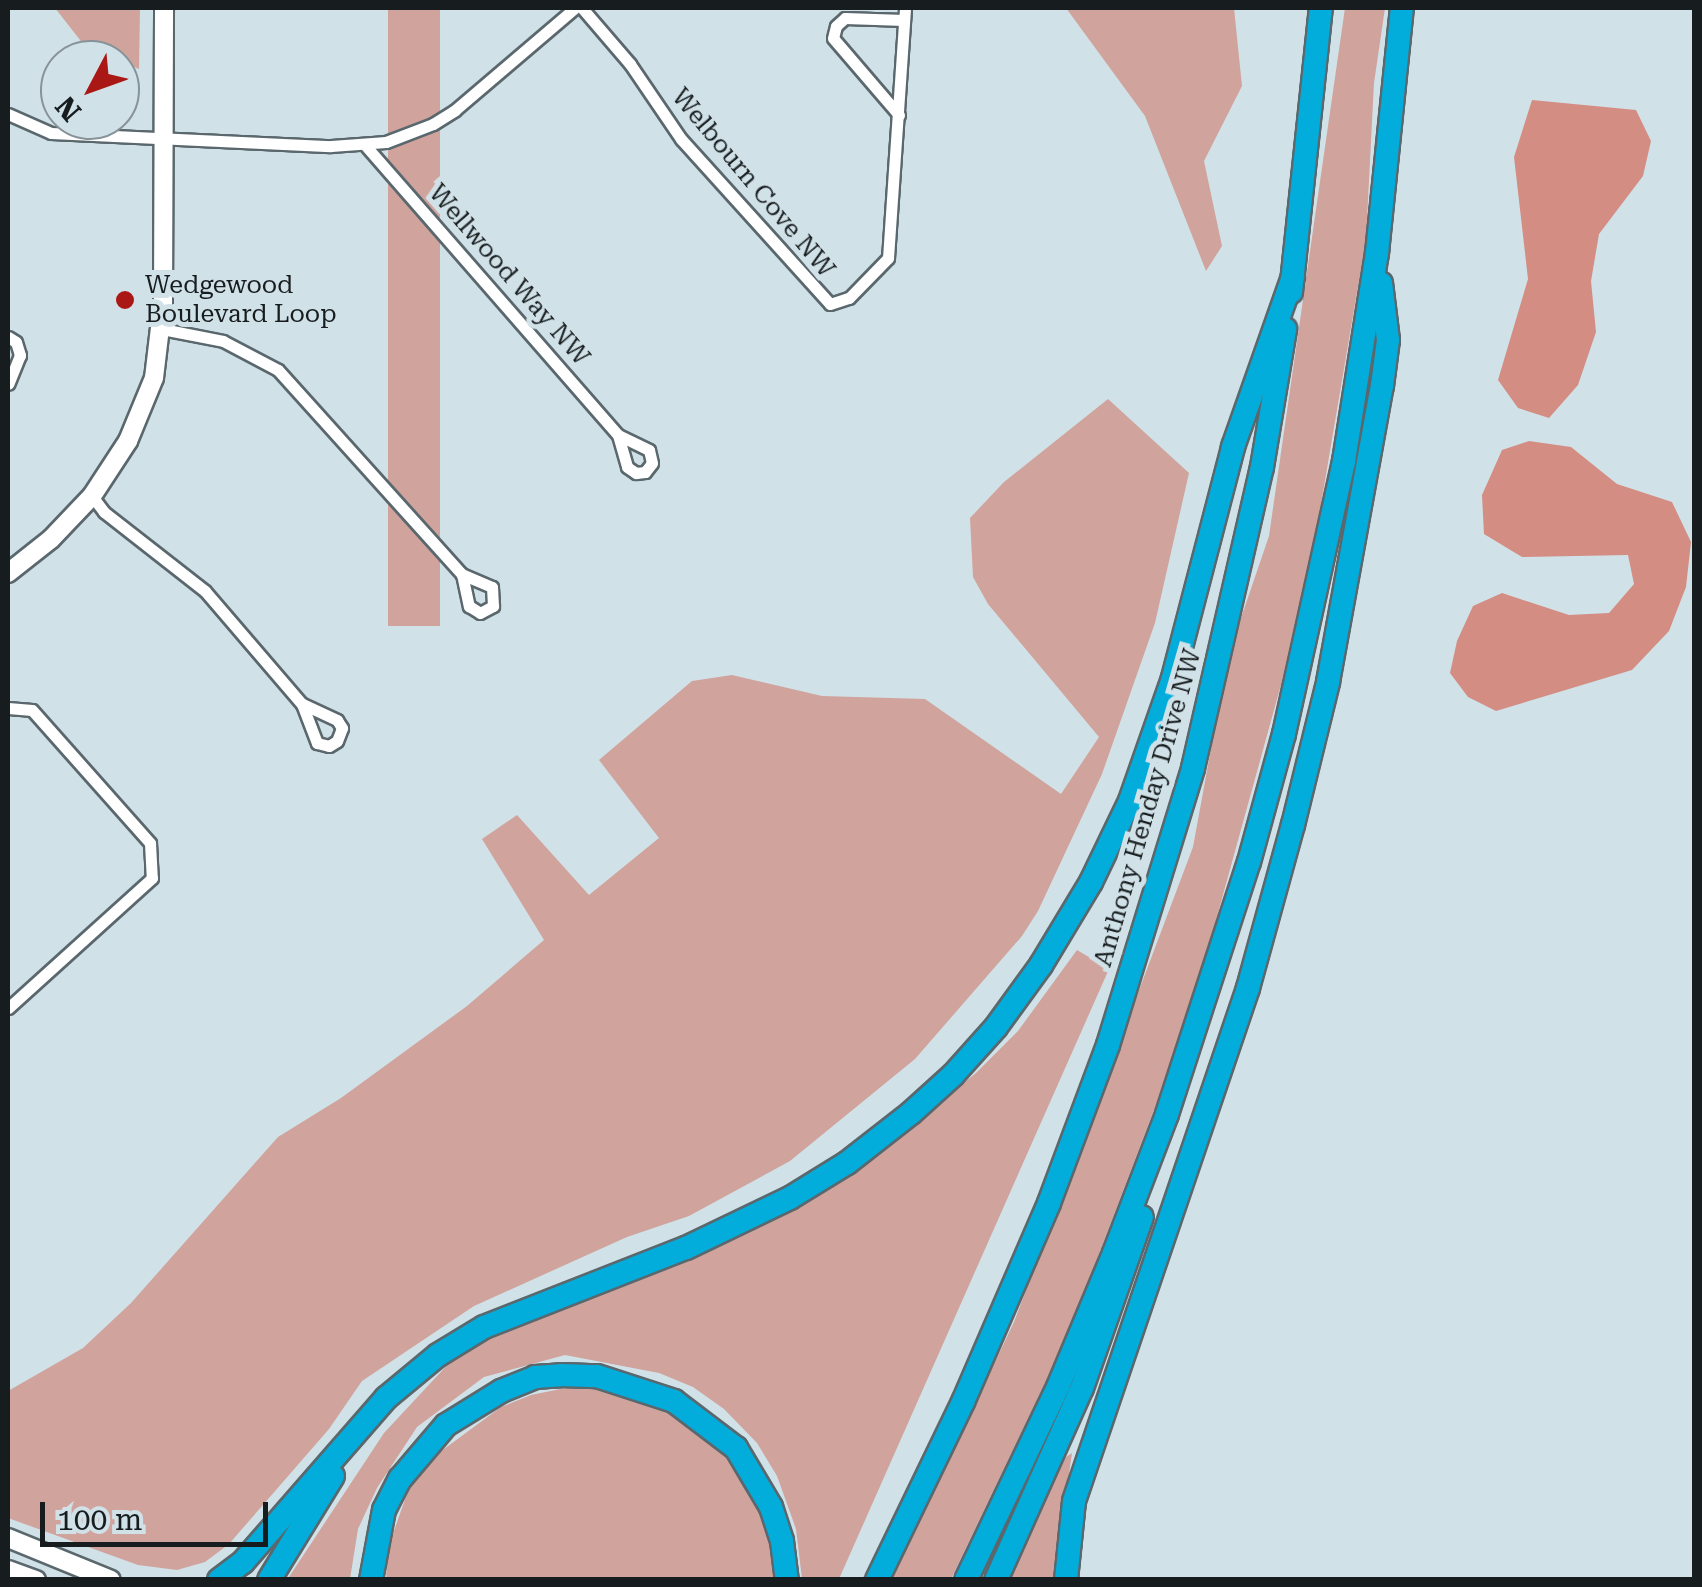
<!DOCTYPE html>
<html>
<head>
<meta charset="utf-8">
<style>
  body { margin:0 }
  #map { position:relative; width:1702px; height:1587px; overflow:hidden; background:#d1e1e8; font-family:"Roboto Serif",serif }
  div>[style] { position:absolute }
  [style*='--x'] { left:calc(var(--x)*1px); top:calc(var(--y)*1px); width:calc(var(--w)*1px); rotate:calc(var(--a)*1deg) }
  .green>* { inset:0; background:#d0a39d; transform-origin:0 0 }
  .water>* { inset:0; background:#d38d83 }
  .roads { filter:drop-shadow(2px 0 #5a686e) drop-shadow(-2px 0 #5a686e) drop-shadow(0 2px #5a686e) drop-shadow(0 -2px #5a686e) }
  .street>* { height:11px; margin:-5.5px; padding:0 5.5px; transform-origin:5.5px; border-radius:5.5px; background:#fff }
  .secondary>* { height:18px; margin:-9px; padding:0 9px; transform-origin:9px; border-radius:9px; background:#fff }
  .highway>* { height:22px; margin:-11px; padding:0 11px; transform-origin:11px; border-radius:11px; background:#02addb }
  .dots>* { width:28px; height:28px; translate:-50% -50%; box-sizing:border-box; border:5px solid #d1e1e8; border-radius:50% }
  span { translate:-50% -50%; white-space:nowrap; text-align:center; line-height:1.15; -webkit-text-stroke:10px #d1e1e8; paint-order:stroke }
  .street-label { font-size:25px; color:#171d1f }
  .poi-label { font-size:25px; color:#171d1f }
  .left { translate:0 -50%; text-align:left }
  .frame { position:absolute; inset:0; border:10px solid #171d1f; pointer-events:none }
  .north { position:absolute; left:40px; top:40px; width:100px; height:100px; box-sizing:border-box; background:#d1e1e8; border:2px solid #879398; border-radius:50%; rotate:229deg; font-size:28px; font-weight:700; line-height:40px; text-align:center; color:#171d1f }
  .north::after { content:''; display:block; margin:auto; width:35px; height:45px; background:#aa1815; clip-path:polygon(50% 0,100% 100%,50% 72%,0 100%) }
  .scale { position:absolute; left:40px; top:1502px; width:228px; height:45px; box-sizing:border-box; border:5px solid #171d1f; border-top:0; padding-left:12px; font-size:30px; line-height:35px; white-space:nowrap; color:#171d1f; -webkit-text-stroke:8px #d1e1e8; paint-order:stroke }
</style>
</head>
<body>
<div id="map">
  <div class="green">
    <div style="clip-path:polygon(55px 8px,140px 8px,139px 69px,84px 45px)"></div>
    <div style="left:388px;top:8px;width:52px;height:618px"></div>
    <div style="clip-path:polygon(1066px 8px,1234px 8px,1242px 86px,1204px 161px,1222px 246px,1206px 271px,1145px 116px)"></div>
    <div style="clip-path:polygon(1345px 8px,1385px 8px,1374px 83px,1366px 239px,1320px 510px,1282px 681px,1189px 1018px,1068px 1335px,951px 1579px,891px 1580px,1014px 1322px,1193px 847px,1228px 656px,1269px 536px)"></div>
    <div style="clip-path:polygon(1108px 399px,1189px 473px,1155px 623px,1102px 774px,1038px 911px,1022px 936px,915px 1059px,790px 1161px,689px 1216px,627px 1237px,474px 1306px,362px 1381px,329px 1429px,229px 1544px,205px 1562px,177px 1570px,138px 1565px,8px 1518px,8px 1391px,83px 1348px,131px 1303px,278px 1137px,341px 1098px,467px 1006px,544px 940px,482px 839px,517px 815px,589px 895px,659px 838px,599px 760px,692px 681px,732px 675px,822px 696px,925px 699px,1061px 794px,1099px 737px,988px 604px,973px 577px,970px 518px,1004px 482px)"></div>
    <div style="clip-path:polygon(1077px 950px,1109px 969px,839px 1579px,802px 1579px,796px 1529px,777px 1476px,757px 1443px,724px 1409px,693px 1387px,659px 1373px,565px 1355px,484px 1377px,417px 1427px,377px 1488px,358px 1529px,350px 1579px,287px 1580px,384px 1433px,452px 1360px,512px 1326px,868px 1160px,976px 1073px,1018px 1031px)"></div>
    <div style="clip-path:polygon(580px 1385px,602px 1385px,687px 1418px,710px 1436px,764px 1510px,781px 1580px,386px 1580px,388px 1548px,409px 1488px,440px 1452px,501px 1407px,531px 1395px)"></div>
    <div style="clip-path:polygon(1072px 1453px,1054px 1579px,1004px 1580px,1066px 1457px)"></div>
  </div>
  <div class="water">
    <div style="clip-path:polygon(1532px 100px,1636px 110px,1651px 141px,1643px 176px,1599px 234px,1591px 281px,1596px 332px,1578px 385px,1549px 418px,1518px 408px,1498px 380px,1528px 279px,1514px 157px)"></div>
    <div style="clip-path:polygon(1529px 441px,1571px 447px,1617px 484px,1672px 502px,1691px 542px,1686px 587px,1669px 631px,1632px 670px,1496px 711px,1468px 697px,1450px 673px,1457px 641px,1473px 606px,1502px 593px,1569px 615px,1609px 613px,1634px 584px,1628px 555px,1522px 557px,1484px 534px,1482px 495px,1502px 450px)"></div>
  </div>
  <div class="roads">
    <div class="street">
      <div style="--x:582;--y:8;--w:74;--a:49.4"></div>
      <div style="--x:630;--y:64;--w:91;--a:55.8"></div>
      <div style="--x:681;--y:139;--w:222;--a:47.9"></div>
      <div style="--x:830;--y:304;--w:20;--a:-18"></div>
      <div style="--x:849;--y:298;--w:56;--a:-45.7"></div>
      <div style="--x:888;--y:258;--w:251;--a:-86.1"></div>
      <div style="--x:8;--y:114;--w:47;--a:23.8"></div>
      <div style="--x:51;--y:133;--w:280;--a:2.7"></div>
      <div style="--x:331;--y:146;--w:55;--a:-4.2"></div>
      <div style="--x:386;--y:142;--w:50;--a:-21"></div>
      <div style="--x:433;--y:124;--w:26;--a:-32"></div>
      <div style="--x:455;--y:110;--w:157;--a:-40.4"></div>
      <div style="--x:899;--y:115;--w:101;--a:-130.6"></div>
      <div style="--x:833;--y:38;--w:12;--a:-76"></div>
      <div style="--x:836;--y:26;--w:12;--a:-42"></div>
      <div style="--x:845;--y:18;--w:59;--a:1.9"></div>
      <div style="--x:365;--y:145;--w:385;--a:48.9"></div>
      <div style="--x:618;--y:435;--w:33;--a:74"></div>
      <div style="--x:627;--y:467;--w:11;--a:34"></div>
      <div style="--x:636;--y:473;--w:9;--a:-6"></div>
      <div style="--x:645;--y:472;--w:11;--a:-52"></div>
      <div style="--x:652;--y:463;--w:13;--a:-103"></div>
      <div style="--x:649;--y:450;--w:34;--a:-154"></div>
      <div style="--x:162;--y:329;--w:62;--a:11.1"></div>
      <div style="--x:223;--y:341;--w:62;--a:27.8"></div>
      <div style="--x:278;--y:370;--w:275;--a:48"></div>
      <div style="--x:462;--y:574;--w:33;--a:78"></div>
      <div style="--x:469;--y:606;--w:13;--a:32"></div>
      <div style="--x:480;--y:613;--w:15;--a:-28"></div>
      <div style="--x:493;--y:606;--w:19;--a:-93"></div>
      <div style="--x:492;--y:587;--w:33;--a:-157"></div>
      <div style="--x:8;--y:337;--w:9;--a:32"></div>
      <div style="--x:16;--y:342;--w:14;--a:73"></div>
      <div style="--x:20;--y:355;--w:31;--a:112"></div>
      <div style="--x:92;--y:496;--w:20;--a:53"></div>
      <div style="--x:104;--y:512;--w:128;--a:38"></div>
      <div style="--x:205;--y:591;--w:149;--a:49.4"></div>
      <div style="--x:302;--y:704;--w:42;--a:69"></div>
      <div style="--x:317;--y:743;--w:12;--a:14"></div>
      <div style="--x:329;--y:746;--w:9;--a:-32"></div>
      <div style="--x:337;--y:741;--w:14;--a:-69"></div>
      <div style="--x:342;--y:728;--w:9;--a:-122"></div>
      <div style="--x:337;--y:720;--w:38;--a:-155"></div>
      <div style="--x:8;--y:708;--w:24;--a:5"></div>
      <div style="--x:32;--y:710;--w:178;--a:48.4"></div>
      <div style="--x:150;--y:843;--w:35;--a:87"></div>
      <div style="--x:152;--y:878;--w:194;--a:137.9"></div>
    </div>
    <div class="secondary">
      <div style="--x:8;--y:573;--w:55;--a:-38.3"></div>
      <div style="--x:51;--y:539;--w:59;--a:-46.4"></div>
      <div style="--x:92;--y:496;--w:66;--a:-56.8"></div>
      <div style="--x:128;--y:441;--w:68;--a:-67.6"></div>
      <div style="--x:154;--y:378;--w:76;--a:-83.2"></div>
      <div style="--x:163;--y:303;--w:295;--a:-89.8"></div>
      <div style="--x:8;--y:1538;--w:111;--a:22.2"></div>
      <div style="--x:8;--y:1570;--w:30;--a:20"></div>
    </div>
    <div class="highway">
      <div style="--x:1291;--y:292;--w:286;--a:-84"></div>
      <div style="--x:219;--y:1580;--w:30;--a:-37"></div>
      <div style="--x:243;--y:1562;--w:218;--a:-48.9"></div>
      <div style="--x:386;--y:1398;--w:67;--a:-39.6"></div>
      <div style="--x:438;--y:1355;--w:54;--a:-31.3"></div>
      <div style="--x:484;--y:1327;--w:217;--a:-21.4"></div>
      <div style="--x:686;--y:1248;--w:115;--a:-25.7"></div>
      <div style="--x:790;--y:1198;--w:67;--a:-31.6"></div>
      <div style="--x:847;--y:1163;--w:81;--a:-38"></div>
      <div style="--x:911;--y:1113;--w:57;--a:-42.1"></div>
      <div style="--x:953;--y:1075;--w:64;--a:-48.1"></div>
      <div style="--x:996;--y:1027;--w:77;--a:-54"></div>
      <div style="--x:1041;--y:965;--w:97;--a:-58.9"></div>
      <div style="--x:1091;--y:882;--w:90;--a:-64.3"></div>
      <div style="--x:1130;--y:801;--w:130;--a:-70.7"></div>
      <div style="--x:1173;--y:678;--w:239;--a:-75.4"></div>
      <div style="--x:1233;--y:447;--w:180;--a:-70.6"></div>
      <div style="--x:269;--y:1580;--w:122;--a:-58.4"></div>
      <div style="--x:371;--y:1580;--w:71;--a:-79.5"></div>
      <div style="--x:384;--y:1510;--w:35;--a:-63"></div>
      <div style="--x:400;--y:1479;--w:71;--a:-49.6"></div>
      <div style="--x:446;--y:1425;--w:65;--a:-31.7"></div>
      <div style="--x:501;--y:1391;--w:37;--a:-22"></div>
      <div style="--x:535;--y:1377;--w:26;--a:-4"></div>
      <div style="--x:561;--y:1375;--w:36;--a:2"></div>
      <div style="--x:597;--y:1376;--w:81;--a:18"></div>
      <div style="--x:674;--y:1401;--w:78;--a:37.2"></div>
      <div style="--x:736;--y:1448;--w:69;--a:59.3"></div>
      <div style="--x:771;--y:1507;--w:36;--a:72"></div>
      <div style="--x:782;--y:1541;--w:39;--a:83"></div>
      <div style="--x:877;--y:1580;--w:198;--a:-64.2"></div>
      <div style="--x:963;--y:1402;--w:217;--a:-66.6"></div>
      <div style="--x:1049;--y:1203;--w:169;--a:-69.5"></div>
      <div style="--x:1108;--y:1045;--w:290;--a:-72.9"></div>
      <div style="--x:1193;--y:768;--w:309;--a:-77.1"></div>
      <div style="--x:1262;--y:467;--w:140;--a:-80.5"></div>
      <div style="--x:966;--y:1580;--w:214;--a:-64.5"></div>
      <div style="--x:1058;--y:1387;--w:145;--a:-67.3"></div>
      <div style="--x:1114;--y:1253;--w:149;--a:-69.1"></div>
      <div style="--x:1167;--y:1114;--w:265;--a:-72"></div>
      <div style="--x:1249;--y:862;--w:133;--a:-74.7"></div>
      <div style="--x:1284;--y:734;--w:280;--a:-77.6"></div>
      <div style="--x:1344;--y:461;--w:211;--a:-81"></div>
      <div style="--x:1377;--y:253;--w:246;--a:-84.2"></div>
      <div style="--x:996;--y:1580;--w:210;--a:-65.9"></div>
      <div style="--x:1082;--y:1388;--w:181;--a:-70.7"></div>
      <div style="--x:1066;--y:1580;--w:79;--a:-84.2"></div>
      <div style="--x:1074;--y:1501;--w:542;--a:-71.26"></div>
      <div style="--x:1248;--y:988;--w:169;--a:-74.6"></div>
      <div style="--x:1293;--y:825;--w:147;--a:-76.2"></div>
      <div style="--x:1328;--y:682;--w:301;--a:-79.7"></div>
      <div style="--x:1382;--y:386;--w:46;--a:-82.6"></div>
      <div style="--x:1388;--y:340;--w:57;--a:-97"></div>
    </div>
  </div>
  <div class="dots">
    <div style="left:125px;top:300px;background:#aa1815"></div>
  </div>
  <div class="street-label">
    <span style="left:753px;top:183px;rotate:50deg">Welbourn Cove NW</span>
    <span style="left:509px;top:275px;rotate:49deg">Wellwood Way NW</span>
    <span style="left:1148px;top:808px;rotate:-74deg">Anthony Henday Drive NW</span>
  </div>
  <div class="poi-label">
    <span class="left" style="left:145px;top:300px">Wedgewood<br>Boulevard Loop</span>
  </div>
  <div class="frame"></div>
  <div class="north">N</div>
  <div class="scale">100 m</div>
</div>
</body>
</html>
